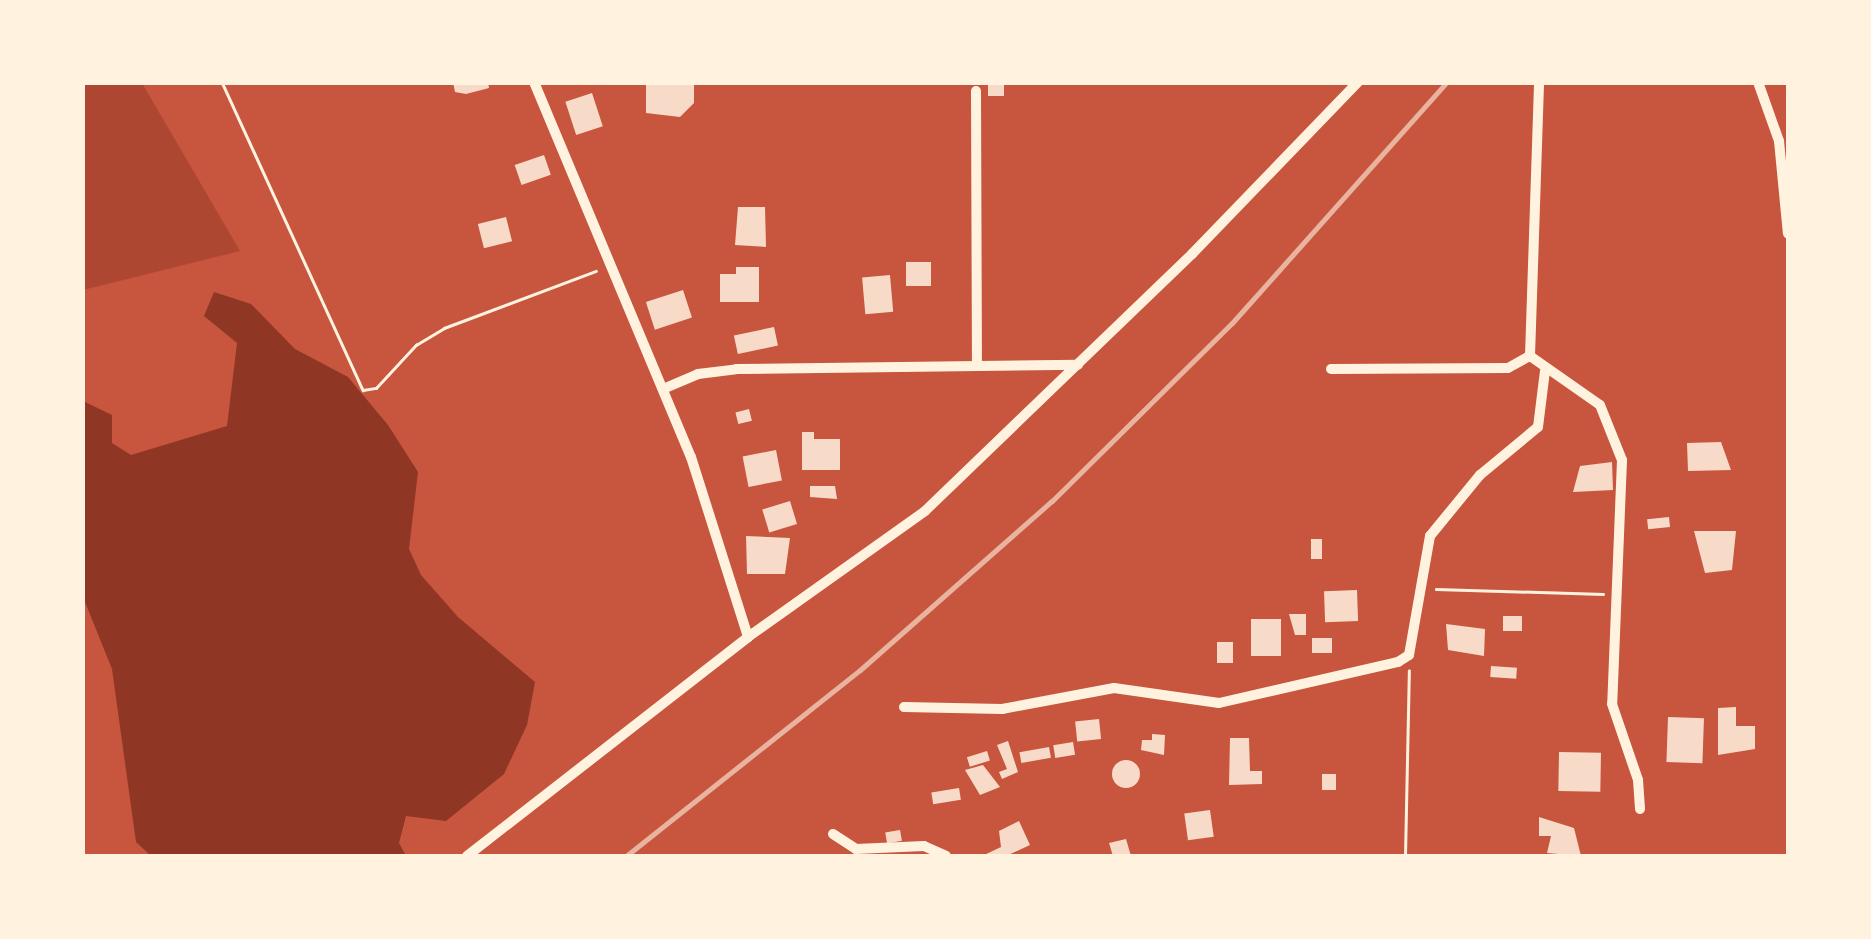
<!DOCTYPE html>
<html>
<head>
<meta charset="utf-8">
<style>
  body { margin:0 }
  #map { position:relative; width:1871px; height:939px; overflow:hidden; background:#c8553d; font-family:"Archivo Narrow",sans-serif }
  div>[style] { position:absolute }
  [style*='--x'] { left:calc(var(--x)*1px); top:calc(var(--y)*1px); width:calc(var(--w)*1px); rotate:calc(var(--a)*1deg) }
  .green>* { inset:0; background:#ae4732 }
  .water>* { inset:0; background:#8f3625 }
  .building>* { inset:0; background:#f7dbc8; transform-origin:0 0 }
  .round { border-radius:50% }
  .path>* { height:2.5px; margin:-1.25px; padding:0 1.25px; transform-origin:1.25px; border-radius:1.25px; background:#fff3e0 }
  .minor>* { height:10px; margin:-5px; padding:0 5px; transform-origin:5px; border-radius:5px; background:#fff3e0 }
  .rail>* { height:5px; margin:-2.5px; padding:0 2.5px; transform-origin:2.5px; border-radius:2.5px; background:#e9b49f }
  span { translate:-50% -50%; white-space:nowrap; text-align:center; line-height:1.15; -webkit-text-stroke:8px #fff3e0; paint-order:stroke }
  .frame { position:absolute; inset:0; border:85px solid #fff3e0; pointer-events:none }
</style>
</head>
<body>
<div id="map">
  <div class="green">
    <div style="clip-path:polygon(82px 83px,142px 83px,240px 251px,83px 290px)"></div>
  </div>
  <div class="water">
    <div style="clip-path:polygon(214px 292px,251px 304px,295px 349px,348px 377px,388px 425px,418px 472px,409px 549px,421px 575px,458px 617px,535px 682px,527px 725px,504px 774px,446px 821px,406px 816px,399px 843px,406px 856px,151px 856px,136px 842px,112px 669px,83px 597px,83px 401px,112px 415px,112px 443px,131px 455px,227px 426px,237px 343px,204px 316px)"></div>
  </div>
  <div class="building">
    <div style="clip-path:polygon(453px 82px,488px 82px,489px 88px,466px 94px,455px 92px)"></div>
    <div style="clip-path:polygon(646px 82px,694px 85px,694px 103px,680px 117px,646px 113px)"></div>
    <div style="left:988px;top:82px;width:16px;height:14px"></div>
    <div style="left:592px;top:93px;width:35px;height:28px;rotate:72deg"></div>
    <div style="left:544px;top:155px;width:21px;height:31px;rotate:71deg"></div>
    <div style="clip-path:polygon(738px 207px,765px 207px,766px 247px,735px 245px)"></div>
    <div style="left:506px;top:217px;width:25px;height:29px;rotate:76deg"></div>
    <div style="left:906px;top:262px;width:25px;height:24px"></div>
    <div style="clip-path:polygon(736px 267px,759px 267px,759px 302px,720px 302px,720px 274px,736px 274px)"></div>
    <div style="left:890px;top:275px;width:37px;height:28px;rotate:85deg"></div>
    <div style="left:683px;top:290px;width:29px;height:39px;rotate:72deg"></div>
    <div style="left:774px;top:327px;width:19px;height:41px;rotate:78deg"></div>
    <div style="left:749px;top:409px;width:12px;height:14px;rotate:76deg"></div>
    <div style="clip-path:polygon(802px 432px,814px 432px,814px 439px,840px 439px,840px 470px,802px 470px)"></div>
    <div style="clip-path:polygon(1721px 442px,1731px 470px,1688px 471px,1687px 443px)"></div>
    <div style="left:776px;top:450px;width:31px;height:34px;rotate:79deg"></div>
    <div style="clip-path:polygon(1612px 462px,1613px 490px,1573px 492px,1580px 466px)"></div>
    <div style="clip-path:polygon(810px 486px,835px 486px,837px 499px,810px 497px)"></div>
    <div style="left:790px;top:501px;width:24px;height:29px;rotate:73deg"></div>
    <div style="left:1669px;top:517px;width:10px;height:22px;rotate:84deg"></div>
    <div style="clip-path:polygon(1694px 531px,1736px 531px,1732px 570px,1705px 573px)"></div>
    <div style="clip-path:polygon(746px 536px,790px 538px,785px 574px,747px 574px)"></div>
    <div style="left:1322px;top:539px;width:20px;height:11px;rotate:90deg"></div>
    <div style="left:1357px;top:590px;width:31px;height:33px;rotate:88deg"></div>
    <div style="clip-path:polygon(1289px 614px,1306px 614px,1306px 635px,1295px 635px)"></div>
    <div style="left:1522px;top:616px;width:15px;height:19px;rotate:90deg"></div>
    <div style="left:1281px;top:619px;width:37px;height:30px;rotate:90deg"></div>
    <div style="clip-path:polygon(1446px 624px,1485px 629px,1484px 656px,1448px 650px)"></div>
    <div style="left:1312px;top:638px;width:20px;height:15px"></div>
    <div style="left:1217px;top:642px;width:16px;height:21px"></div>
    <div style="left:1491px;top:666px;width:26px;height:11px;rotate:4deg"></div>
    <div style="clip-path:polygon(1736px 707px,1736px 726px,1755px 726px,1755px 749px,1718px 755px,1718px 708px)"></div>
    <div style="left:1668px;top:717px;width:36px;height:45px;rotate:2deg"></div>
    <div style="left:1099px;top:719px;width:20px;height:24px;rotate:84deg"></div>
    <div style="clip-path:polygon(1152px 734px,1165px 735px,1164px 755px,1141px 750px,1142px 740px,1152px 740px)"></div>
    <div style="clip-path:polygon(1230px 738px,1249px 738px,1250px 771px,1262px 771px,1262px 784px,1229px 785px)"></div>
    <div style="clip-path:polygon(1008px 741px,1018px 772px,1002px 779px,999px 772px,1007px 769px,997px 745px)"></div>
    <div style="left:1073px;top:742px;width:13px;height:20px;rotate:81deg"></div>
    <div style="left:1049px;top:747px;width:11px;height:30px;rotate:80deg"></div>
    <div style="left:987px;top:751px;width:10px;height:21px;rotate:73deg"></div>
    <div style="left:1559px;top:752px;width:42px;height:39px;rotate:1deg"></div>
    <div class="round" style="left:1112px;top:760px;width:28px;height:28px"></div>
    <div style="clip-path:polygon(983px 765px,1000px 787px,980px 795px,965px 770px)"></div>
    <div style="left:1322px;top:774px;width:14px;height:16px"></div>
    <div style="left:959px;top:788px;width:12px;height:28px;rotate:81deg"></div>
    <div style="left:1210px;top:810px;width:27px;height:26px;rotate:82deg"></div>
    <div style="clip-path:polygon(1539px 817px,1574px 828px,1581px 856px,1547px 853px,1551px 836px,1539px 836px)"></div>
    <div style="clip-path:polygon(1019px 821px,1030px 845px,1006px 856px,982px 856px,1001px 847px,999px 831px)"></div>
    <div style="left:900px;top:830px;width:11px;height:15px;rotate:80deg"></div>
    <div style="clip-path:polygon(1126px 839px,1131px 856px,1113px 856px,1109px 843px)"></div>
  </div>
  <div class="path">
    <div style="--x:222;--y:82;--w:339;--a:65.4"></div>
    <div style="--x:363;--y:390;--w:13;--a:-9"></div>
    <div style="--x:376;--y:388;--w:59;--a:-47.1"></div>
    <div style="--x:416;--y:345;--w:33;--a:-31"></div>
    <div style="--x:444;--y:328;--w:162;--a:-20.6"></div>
    <div style="--x:1436;--y:589;--w:167;--a:1.7"></div>
    <div style="--x:1405;--y:856;--w:185;--a:-88.8"></div>
  </div>
  <div class="minor">
    <div style="--x:534;--y:82;--w:407;--a:67.3"></div>
    <div style="--x:691;--y:457;--w:189;--a:72.4"></div>
    <div style="--x:1758;--y:82;--w:63;--a:70.4"></div>
    <div style="--x:1779;--y:141;--w:93;--a:84.5"></div>
    <div style="--x:976;--y:91;--w:272;--a:89.8"></div>
    <div style="--x:1530;--y:356;--w:85;--a:35"></div>
    <div style="--x:1600;--y:405;--w:59;--a:68.2"></div>
    <div style="--x:1622;--y:460;--w:244;--a:92.3"></div>
    <div style="--x:1612;--y:704;--w:80;--a:71.1"></div>
    <div style="--x:1638;--y:780;--w:29;--a:86"></div>
    <div style="--x:1331;--y:369;--w:177;--a:-0.3"></div>
    <div style="--x:1508;--y:368;--w:25;--a:-29"></div>
    <div style="--x:1530;--y:356;--w:274;--a:-88.1"></div>
    <div style="--x:663;--y:389;--w:38;--a:-23"></div>
    <div style="--x:698;--y:374;--w:38;--a:-7"></div>
    <div style="--x:736;--y:369;--w:342;--a:-0.7"></div>
    <div style="--x:904;--y:707;--w:98;--a:1.2"></div>
    <div style="--x:1002;--y:709;--w:114;--a:-10.6"></div>
    <div style="--x:1114;--y:688;--w:106;--a:8.1"></div>
    <div style="--x:1219;--y:703;--w:184;--a:-12.9"></div>
    <div style="--x:1398;--y:662;--w:13;--a:-32"></div>
    <div style="--x:1409;--y:655;--w:121;--a:-80"></div>
    <div style="--x:1430;--y:536;--w:79;--a:-50.7"></div>
    <div style="--x:1480;--y:475;--w:75;--a:-39.6"></div>
    <div style="--x:1538;--y:427;--w:56;--a:-82.9"></div>
    <div style="--x:833;--y:834;--w:27;--a:33"></div>
    <div style="--x:856;--y:849;--w:68;--a:-2.5"></div>
    <div style="--x:924;--y:846;--w:24;--a:24"></div>
    <div style="--x:467;--y:856;--w:356;--a:-37.9"></div>
    <div style="--x:748;--y:637;--w:217;--a:-35.4"></div>
    <div style="--x:925;--y:511;--w:371;--a:-43.9"></div>
    <div style="--x:1192;--y:254;--w:239;--a:-46"></div>
  </div>
  <div class="rail">
    <div style="--x:626;--y:856;--w:299;--a:-38.5"></div>
    <div style="--x:860;--y:670;--w:256;--a:-41.4"></div>
    <div style="--x:1052;--y:501;--w:253;--a:-44.7"></div>
    <div style="--x:1232;--y:323;--w:323;--a:-48.3"></div>
  </div>
  <div class="frame"></div>
</div>
</body>
</html>
